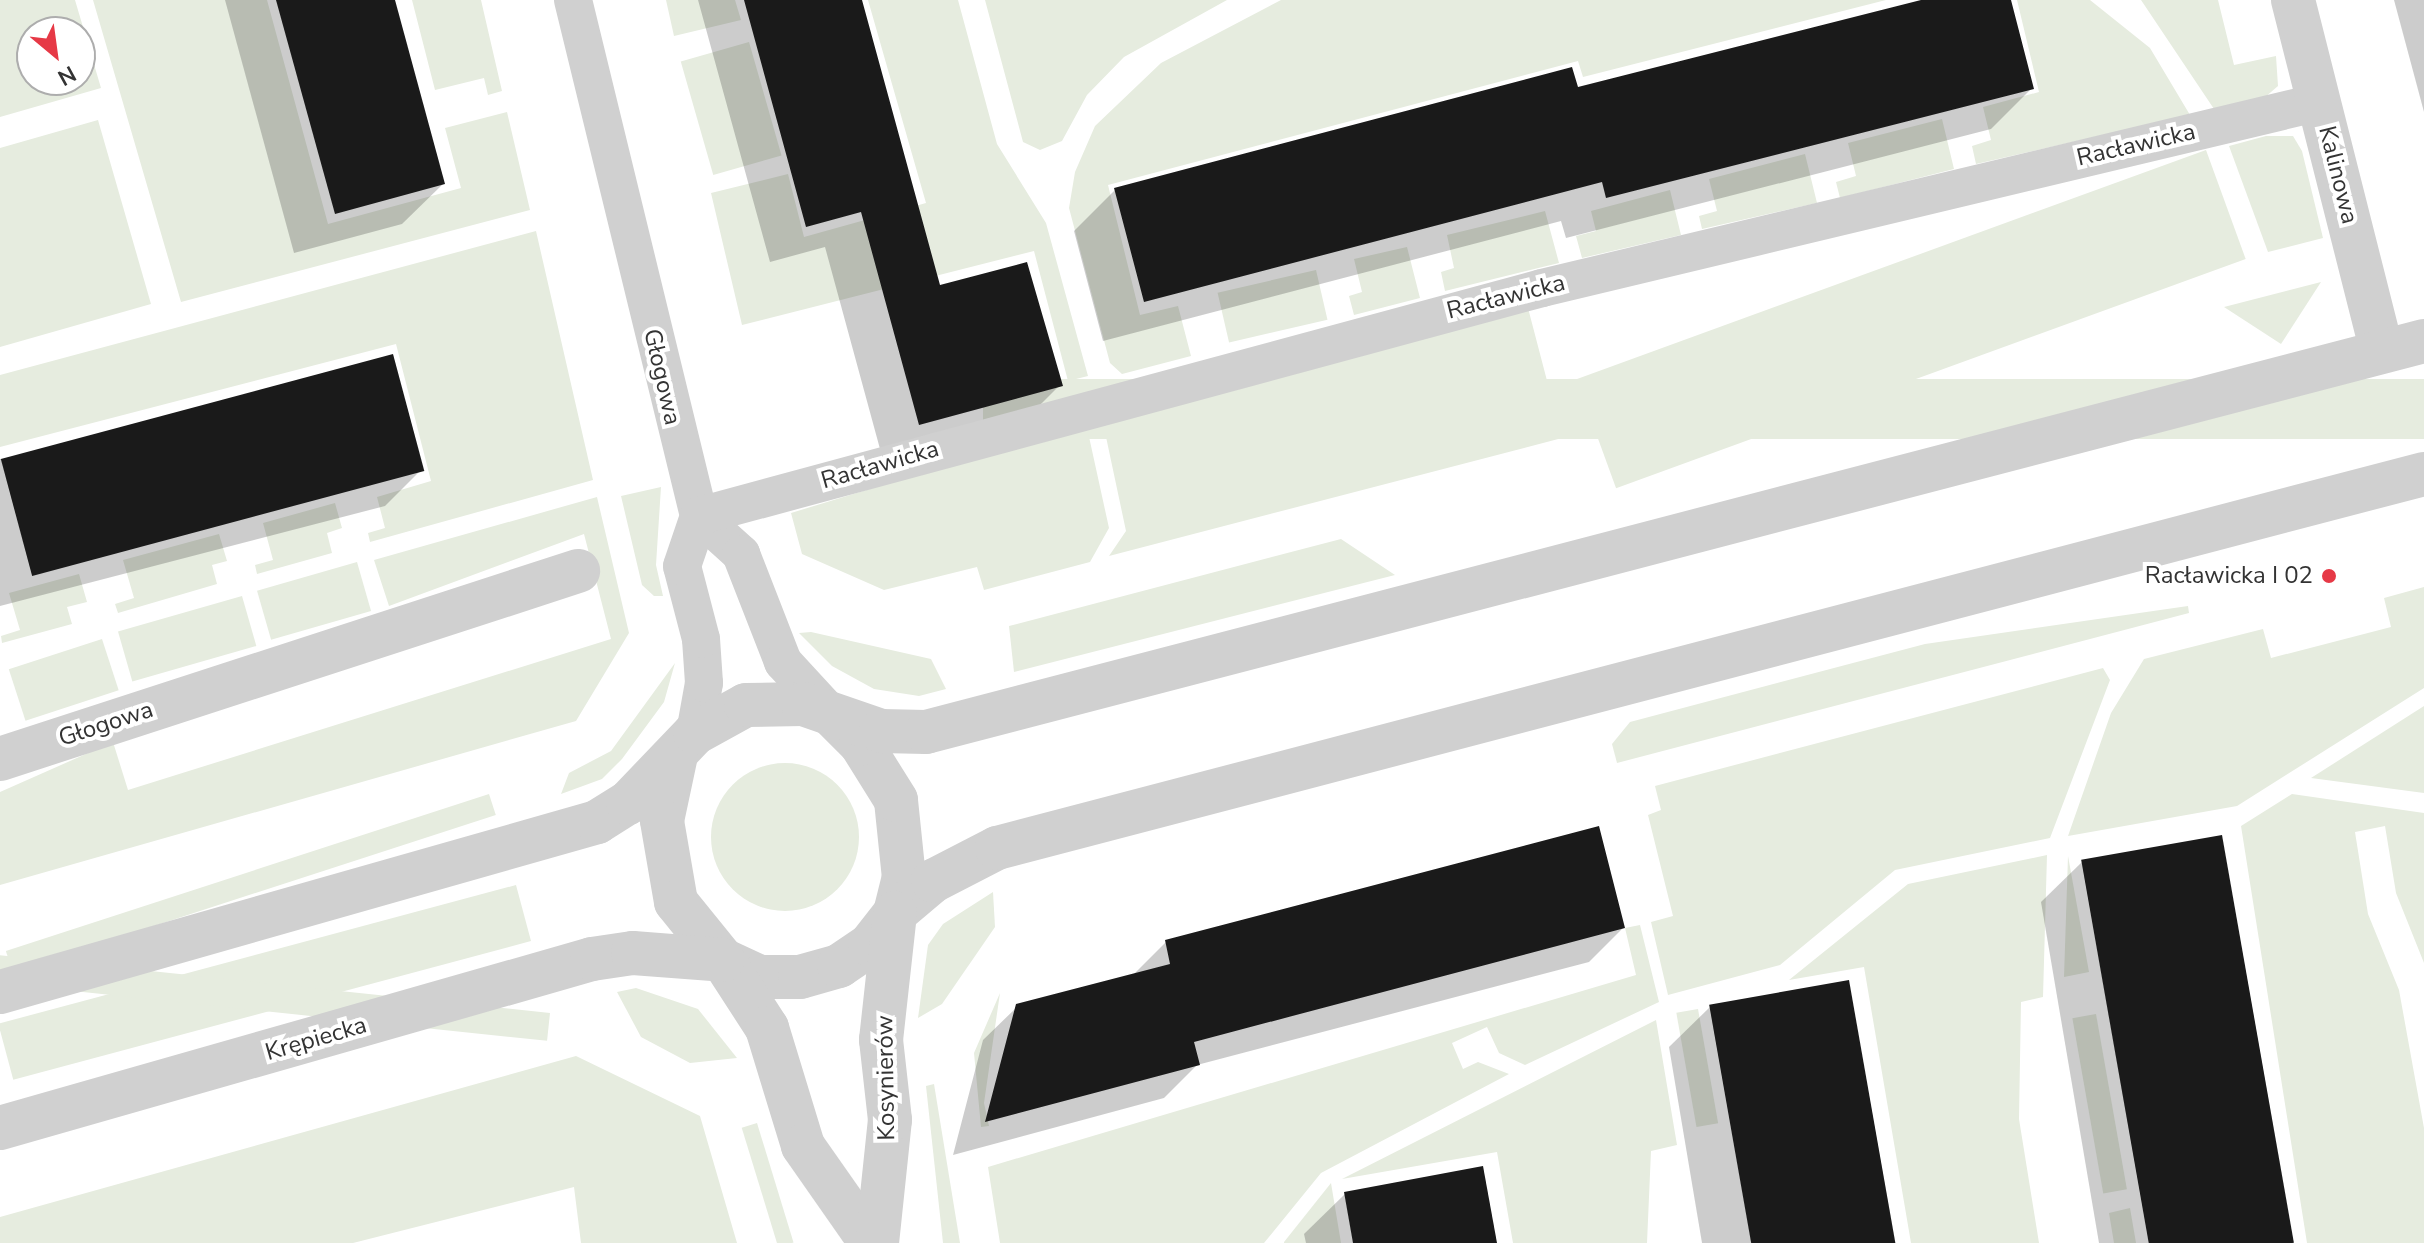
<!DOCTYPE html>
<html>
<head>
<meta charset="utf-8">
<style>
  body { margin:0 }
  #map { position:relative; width:2424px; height:1243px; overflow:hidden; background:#fff; font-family:"Nunito Sans",sans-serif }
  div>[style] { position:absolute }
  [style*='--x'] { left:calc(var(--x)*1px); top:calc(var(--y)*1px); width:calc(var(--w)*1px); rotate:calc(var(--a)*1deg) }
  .green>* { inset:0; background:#e6ecdf; transform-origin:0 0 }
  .round { border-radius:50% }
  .shadow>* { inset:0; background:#0003 }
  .building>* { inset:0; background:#1a1a1a; transform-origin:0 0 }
  .service>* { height:38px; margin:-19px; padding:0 19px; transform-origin:19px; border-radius:19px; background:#d0d0d0 }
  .minor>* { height:44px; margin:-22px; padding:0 22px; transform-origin:22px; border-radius:22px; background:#d0d0d0 }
  .tertiary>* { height:44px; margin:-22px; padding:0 22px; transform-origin:22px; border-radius:22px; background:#d0d0d0 }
  .dots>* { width:22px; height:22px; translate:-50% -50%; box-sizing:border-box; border:4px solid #fff; border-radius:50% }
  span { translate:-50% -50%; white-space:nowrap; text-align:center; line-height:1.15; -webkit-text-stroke:8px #fff; paint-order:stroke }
  .street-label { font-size:24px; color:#333 }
  .poi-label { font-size:24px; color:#333 }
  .right { translate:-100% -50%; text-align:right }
  .north { position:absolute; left:16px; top:16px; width:80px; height:80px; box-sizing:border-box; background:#fff; border:2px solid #adadad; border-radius:50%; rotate:151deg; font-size:22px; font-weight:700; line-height:32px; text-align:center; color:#333 }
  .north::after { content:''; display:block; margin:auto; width:28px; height:36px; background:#e63946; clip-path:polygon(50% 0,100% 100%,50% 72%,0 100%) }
</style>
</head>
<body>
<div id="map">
  <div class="green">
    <div style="clip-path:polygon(evenodd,0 0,75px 0,101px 88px,0 117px,0 0,32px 32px,80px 32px,80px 80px,32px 80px,32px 32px)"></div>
    <div style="clip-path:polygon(93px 0,267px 0,328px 224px,461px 188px,445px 128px,507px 112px,530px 210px,181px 302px)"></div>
    <div style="clip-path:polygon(412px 0,481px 0,502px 91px,488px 95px,484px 78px,435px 90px)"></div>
    <div style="clip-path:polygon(666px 0,735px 0,741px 20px,674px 36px)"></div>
    <div style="clip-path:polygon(868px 0,958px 0,997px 144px,1046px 223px,1088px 376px,1068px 381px,1034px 251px,742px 325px,711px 193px,788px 174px,804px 237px,926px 203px)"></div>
    <div style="clip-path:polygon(985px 0,1227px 0,1124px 57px,1087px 95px,1062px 141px,1040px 150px,1023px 142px)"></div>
    <div style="clip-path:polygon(1281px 0,1886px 0,1583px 77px,1578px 61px,1108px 185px,1140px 315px,1178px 306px,1191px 356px,1122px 374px,1110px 363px,1069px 208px,1075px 172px,1095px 126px,1161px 63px)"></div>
    <div style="clip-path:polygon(2017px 0,2090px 0,2150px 48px,2190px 115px,1976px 164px,1972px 146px,1991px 140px,1983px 107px,2039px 92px)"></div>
    <div style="clip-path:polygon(2141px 0,2218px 0,2234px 65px,2276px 56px,2278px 86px,2264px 98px,2214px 109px)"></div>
    <div style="left:749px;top:42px;width:118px;height:71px;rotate:74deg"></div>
    <div style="clip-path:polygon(1942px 119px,1954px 169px,1840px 198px,1836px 182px,1856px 176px,1848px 143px)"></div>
    <div style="clip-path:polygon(98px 120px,151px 304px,0 347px,0 148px)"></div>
    <div style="clip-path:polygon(2266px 136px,2293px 136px,2302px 151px,2323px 238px,2268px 252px,2229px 146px)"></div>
    <div style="left:2206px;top:150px;width:116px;height:670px;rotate:70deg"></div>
    <div style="clip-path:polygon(1805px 154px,1817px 203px,1702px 229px,1699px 216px,1717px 211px,1709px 179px)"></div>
    <div style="clip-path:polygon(1670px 190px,1681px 235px,1582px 258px,1576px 236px,1596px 231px,1591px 211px)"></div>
    <div style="clip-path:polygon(1545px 211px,1559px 263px,1445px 291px,1441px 272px,1454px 268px,1447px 235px)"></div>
    <div style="clip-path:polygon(536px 231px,593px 480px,370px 542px,368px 533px,385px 528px,377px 497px,431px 481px,396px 344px,0 447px,0 375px)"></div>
    <div style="clip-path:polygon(1407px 247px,1420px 298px,1354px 315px,1349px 296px,1362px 292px,1354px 259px)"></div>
    <div style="left:1316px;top:270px;width:51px;height:101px;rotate:77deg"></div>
    <div style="clip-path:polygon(2321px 282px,2281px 344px,2224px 307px)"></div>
    <div style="clip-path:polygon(1528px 308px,1562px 438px,1109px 556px,1126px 531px,1102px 418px)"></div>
    <div style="left:2424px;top:379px;width:60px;height:1441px;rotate:90deg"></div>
    <div style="clip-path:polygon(1086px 423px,1109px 528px,1090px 562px,984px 590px,977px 567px,884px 590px,802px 554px,791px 513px)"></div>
    <div style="clip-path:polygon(661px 487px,656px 565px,663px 596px,654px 596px,642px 585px,621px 496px)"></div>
    <div style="clip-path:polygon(597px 497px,629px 633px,576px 721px,0 885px,0 792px,113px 742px,128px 790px,611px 639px,584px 534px,389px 606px,374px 560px)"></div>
    <div style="clip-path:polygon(335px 503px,342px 528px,327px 533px,332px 553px,257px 574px,255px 565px,273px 560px,263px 523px)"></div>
    <div style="clip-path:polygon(219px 534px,227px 561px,212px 565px,217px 584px,118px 613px,115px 604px,134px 598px,123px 560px)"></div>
    <div style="clip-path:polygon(1341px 539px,1395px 575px,1014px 672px,1009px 626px)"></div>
    <div style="left:357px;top:562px;width:51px;height:104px;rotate:74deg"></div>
    <div style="clip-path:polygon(79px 574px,87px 602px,67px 607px,72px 624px,2px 643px,1px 636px,20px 630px,9px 593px)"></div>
    <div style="clip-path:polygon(2424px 587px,2424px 688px,2237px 806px,2068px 836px,2111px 713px,2144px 659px,2263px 629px,2271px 658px,2391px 627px,2384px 598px)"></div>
    <div style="left:242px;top:596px;width:52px;height:129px;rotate:74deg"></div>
    <div style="clip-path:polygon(2188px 606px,2189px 613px,1617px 763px,1612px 744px,1630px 722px,1925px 644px)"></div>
    <div style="clip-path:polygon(811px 632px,931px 659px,946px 689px,919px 696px,874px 689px,832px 666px,799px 633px)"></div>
    <div style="left:102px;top:639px;width:54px;height:98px;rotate:72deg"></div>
    <div style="clip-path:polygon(675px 663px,664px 702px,622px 759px,602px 779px,561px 794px,569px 773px,611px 751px)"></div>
    <div style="clip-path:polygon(2103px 668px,2110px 680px,2050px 838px,1895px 870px,1780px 965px,1668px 995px,1651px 922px,1673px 916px,1648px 815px,1661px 810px,1655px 786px)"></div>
    <div style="clip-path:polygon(2424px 706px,2424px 793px,2311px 778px)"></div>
    <div class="round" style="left:711px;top:763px;width:148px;height:148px"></div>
    <div style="left:489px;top:794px;width:22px;height:508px;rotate:72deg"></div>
    <div style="clip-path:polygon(2292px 794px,2424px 813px,2424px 963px,2396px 893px,2385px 826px,2355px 832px,2368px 914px,2399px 990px,2424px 1128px,2424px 1243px,2307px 1243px,2241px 826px)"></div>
    <div style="clip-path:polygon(2047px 855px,2043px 997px,2021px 1002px,2019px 1119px,2039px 1243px,1911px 1243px,1864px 967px,1789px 980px,1908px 884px)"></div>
    <div style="clip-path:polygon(2068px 856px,2089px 972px,2064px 977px)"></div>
    <div style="left:516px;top:885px;width:58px;height:536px;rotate:75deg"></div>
    <div style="clip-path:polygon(993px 892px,995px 927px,942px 1004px,918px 1018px,928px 945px,943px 924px)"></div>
    <div style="clip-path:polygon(1640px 925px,1659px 1002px,1525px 1065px,1499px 1053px,1487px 1027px,1452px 1043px,1463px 1069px,1478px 1062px,1509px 1074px,1321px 1173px,1264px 1243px,1000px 1243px,988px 1167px,1636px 975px,1625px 928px)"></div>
    <div style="clip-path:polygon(636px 988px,698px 1009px,737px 1058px,690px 1063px,641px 1037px,617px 992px)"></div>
    <div style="clip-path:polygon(1000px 993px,984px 1103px,989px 1126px,981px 1127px,974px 1053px)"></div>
    <div style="left:1698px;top:1009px;width:116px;height:22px;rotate:80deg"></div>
    <div style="left:550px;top:1013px;width:28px;height:572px;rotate:96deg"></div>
    <div style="left:2096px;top:1014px;width:178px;height:24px;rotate:80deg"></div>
    <div style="clip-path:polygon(1656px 1020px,1677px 1145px,1651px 1151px,1647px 1243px,1513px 1243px,1497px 1152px,1342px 1179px)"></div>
    <div style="clip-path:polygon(576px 1056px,700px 1116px,737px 1243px,581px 1243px,574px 1187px,353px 1243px,0 1243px,0 1217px)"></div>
    <div style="clip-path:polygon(934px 1084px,960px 1243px,943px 1243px,926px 1086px)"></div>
    <div style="left:757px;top:1123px;width:125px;height:16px;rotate:73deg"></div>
    <div style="clip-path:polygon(1331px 1183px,1341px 1243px,1284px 1243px,1284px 1242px)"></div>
    <div style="clip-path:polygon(2130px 1208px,2136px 1243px,2114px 1243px,2109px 1213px)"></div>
  </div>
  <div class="shadow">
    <div style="clip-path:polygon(225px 0,393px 0,443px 184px,402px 224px,294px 253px)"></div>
    <div style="clip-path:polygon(698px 0,860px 0,939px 288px,1060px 385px,1024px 421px,883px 460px,825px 247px,770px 262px)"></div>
    <div style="clip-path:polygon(1929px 0,2009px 0,2031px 89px,1991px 129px,1566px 238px,1561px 221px,1103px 341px,1074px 231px,1115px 190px,1576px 90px)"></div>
    <div style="clip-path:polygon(2394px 0,2424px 0,2424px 112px)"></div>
    <div style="clip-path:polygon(0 459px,421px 470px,385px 506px,0 606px)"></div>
    <div style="clip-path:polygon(2082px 862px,2286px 1243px,2099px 1243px,2041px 902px)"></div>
    <div style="clip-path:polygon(1623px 928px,1589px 962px,1197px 1065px,1164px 1098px,953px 1155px,983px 1040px,1018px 1006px,1132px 976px,1166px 942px)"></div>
    <div style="clip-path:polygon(1710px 1007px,1893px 1243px,1702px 1243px,1669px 1047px)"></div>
    <div style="clip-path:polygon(1345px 1194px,1495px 1243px,1306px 1243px,1304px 1234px)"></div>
  </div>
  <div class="building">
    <div style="clip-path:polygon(276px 0,395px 0,445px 184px,335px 214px)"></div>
    <div style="clip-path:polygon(744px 0,862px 0,940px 285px,1027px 262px,1063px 386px,919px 425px,861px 212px,806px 227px)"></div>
    <div style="clip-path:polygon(1921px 0,2011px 0,2034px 89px,1606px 198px,1602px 182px,1144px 302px,1114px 188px,1572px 67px,1578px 87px)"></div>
    <div style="left:393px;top:354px;width:121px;height:406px;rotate:75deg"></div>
    <div style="clip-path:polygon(1599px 826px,1625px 928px,1194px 1042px,1200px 1065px,985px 1122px,1016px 1004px,1170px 964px,1165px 940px)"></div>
    <div style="left:2222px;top:835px;width:414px;height:143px;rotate:80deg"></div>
    <div style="left:1849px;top:980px;width:267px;height:142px;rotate:80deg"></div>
    <div style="clip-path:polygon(1483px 1166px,1497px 1243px,1353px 1243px,1344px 1192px)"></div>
  </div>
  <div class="service">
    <div style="--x:573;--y:0;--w:531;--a:76.28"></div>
    <div style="--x:699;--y:516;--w:57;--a:42.1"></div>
    <div style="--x:741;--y:554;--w:116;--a:68.7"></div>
    <div style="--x:783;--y:662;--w:71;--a:47.3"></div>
    <div style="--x:699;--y:516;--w:873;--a:-15.13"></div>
    <div style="--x:1542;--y:288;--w:800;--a:-13.45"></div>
    <div style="--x:695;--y:733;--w:51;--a:-79.8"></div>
    <div style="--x:704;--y:683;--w:44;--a:-93.9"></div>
    <div style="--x:701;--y:639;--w:75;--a:-104.6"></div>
    <div style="--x:682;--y:566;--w:53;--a:-71.2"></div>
  </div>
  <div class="minor">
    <div style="--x:2293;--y:0;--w:362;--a:75.8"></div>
    <div style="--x:0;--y:759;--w:608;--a:-18.02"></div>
  </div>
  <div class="tertiary">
    <div style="--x:676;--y:755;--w:67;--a:102"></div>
    <div style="--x:662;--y:821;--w:82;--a:80.2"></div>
    <div style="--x:676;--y:902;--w:75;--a:51"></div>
    <div style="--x:723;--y:960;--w:41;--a:24.7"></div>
    <div style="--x:760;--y:977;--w:40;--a:0"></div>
    <div style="--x:800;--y:977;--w:41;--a:-15.8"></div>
    <div style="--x:839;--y:966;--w:37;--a:-34"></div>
    <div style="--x:870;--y:945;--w:41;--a:-52"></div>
    <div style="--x:895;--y:913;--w:36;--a:-76"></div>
    <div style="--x:904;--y:878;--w:78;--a:-95.9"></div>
    <div style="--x:896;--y:800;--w:66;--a:-122"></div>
    <div style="--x:861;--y:744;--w:40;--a:-135"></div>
    <div style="--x:895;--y:913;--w:50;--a:-40.1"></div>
    <div style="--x:933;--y:881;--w:72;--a:-27.3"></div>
    <div style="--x:997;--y:848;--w:1475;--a:-14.69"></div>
    <div style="--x:723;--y:960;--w:81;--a:57.1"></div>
    <div style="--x:767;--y:1028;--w:123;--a:73"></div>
    <div style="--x:803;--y:1146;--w:118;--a:55"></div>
    <div style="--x:0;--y:992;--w:621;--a:-15.89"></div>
    <div style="--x:597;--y:822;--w:36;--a:-32"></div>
    <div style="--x:628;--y:803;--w:97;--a:-46.3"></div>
    <div style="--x:695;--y:733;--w:58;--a:-28.8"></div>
    <div style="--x:746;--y:705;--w:57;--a:-1"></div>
    <div style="--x:803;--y:704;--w:83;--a:19.1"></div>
    <div style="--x:881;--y:731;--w:45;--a:1.3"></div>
    <div style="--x:926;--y:732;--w:1548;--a:-14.63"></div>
    <div style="--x:0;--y:1128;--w:616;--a:-15.93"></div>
    <div style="--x:592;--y:959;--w:41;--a:-8.3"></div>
    <div style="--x:633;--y:953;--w:90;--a:4.4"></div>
    <div style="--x:877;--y:1243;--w:124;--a:-84"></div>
    <div style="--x:890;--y:1120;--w:81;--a:-96.4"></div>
    <div style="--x:881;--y:1040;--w:128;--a:-83.7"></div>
  </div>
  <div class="dots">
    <div style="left:2329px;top:576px;background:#e63946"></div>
  </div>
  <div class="street-label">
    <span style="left:2136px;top:145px;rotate:-13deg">Racławicka</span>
    <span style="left:2338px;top:175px;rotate:76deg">Kalinowa</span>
    <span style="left:1506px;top:297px;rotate:-14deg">Racławicka</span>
    <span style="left:662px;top:377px;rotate:77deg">Głogowa</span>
    <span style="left:880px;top:465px;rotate:-16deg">Racławicka</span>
    <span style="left:106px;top:724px;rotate:-18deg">Głogowa</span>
    <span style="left:316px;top:1039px;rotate:-16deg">Krępiecka</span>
    <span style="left:886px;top:1078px;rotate:-91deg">Kosynierów</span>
  </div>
  <div class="poi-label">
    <span class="right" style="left:2313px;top:576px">Racławicka I 02</span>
  </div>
  <div class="north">N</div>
</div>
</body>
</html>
